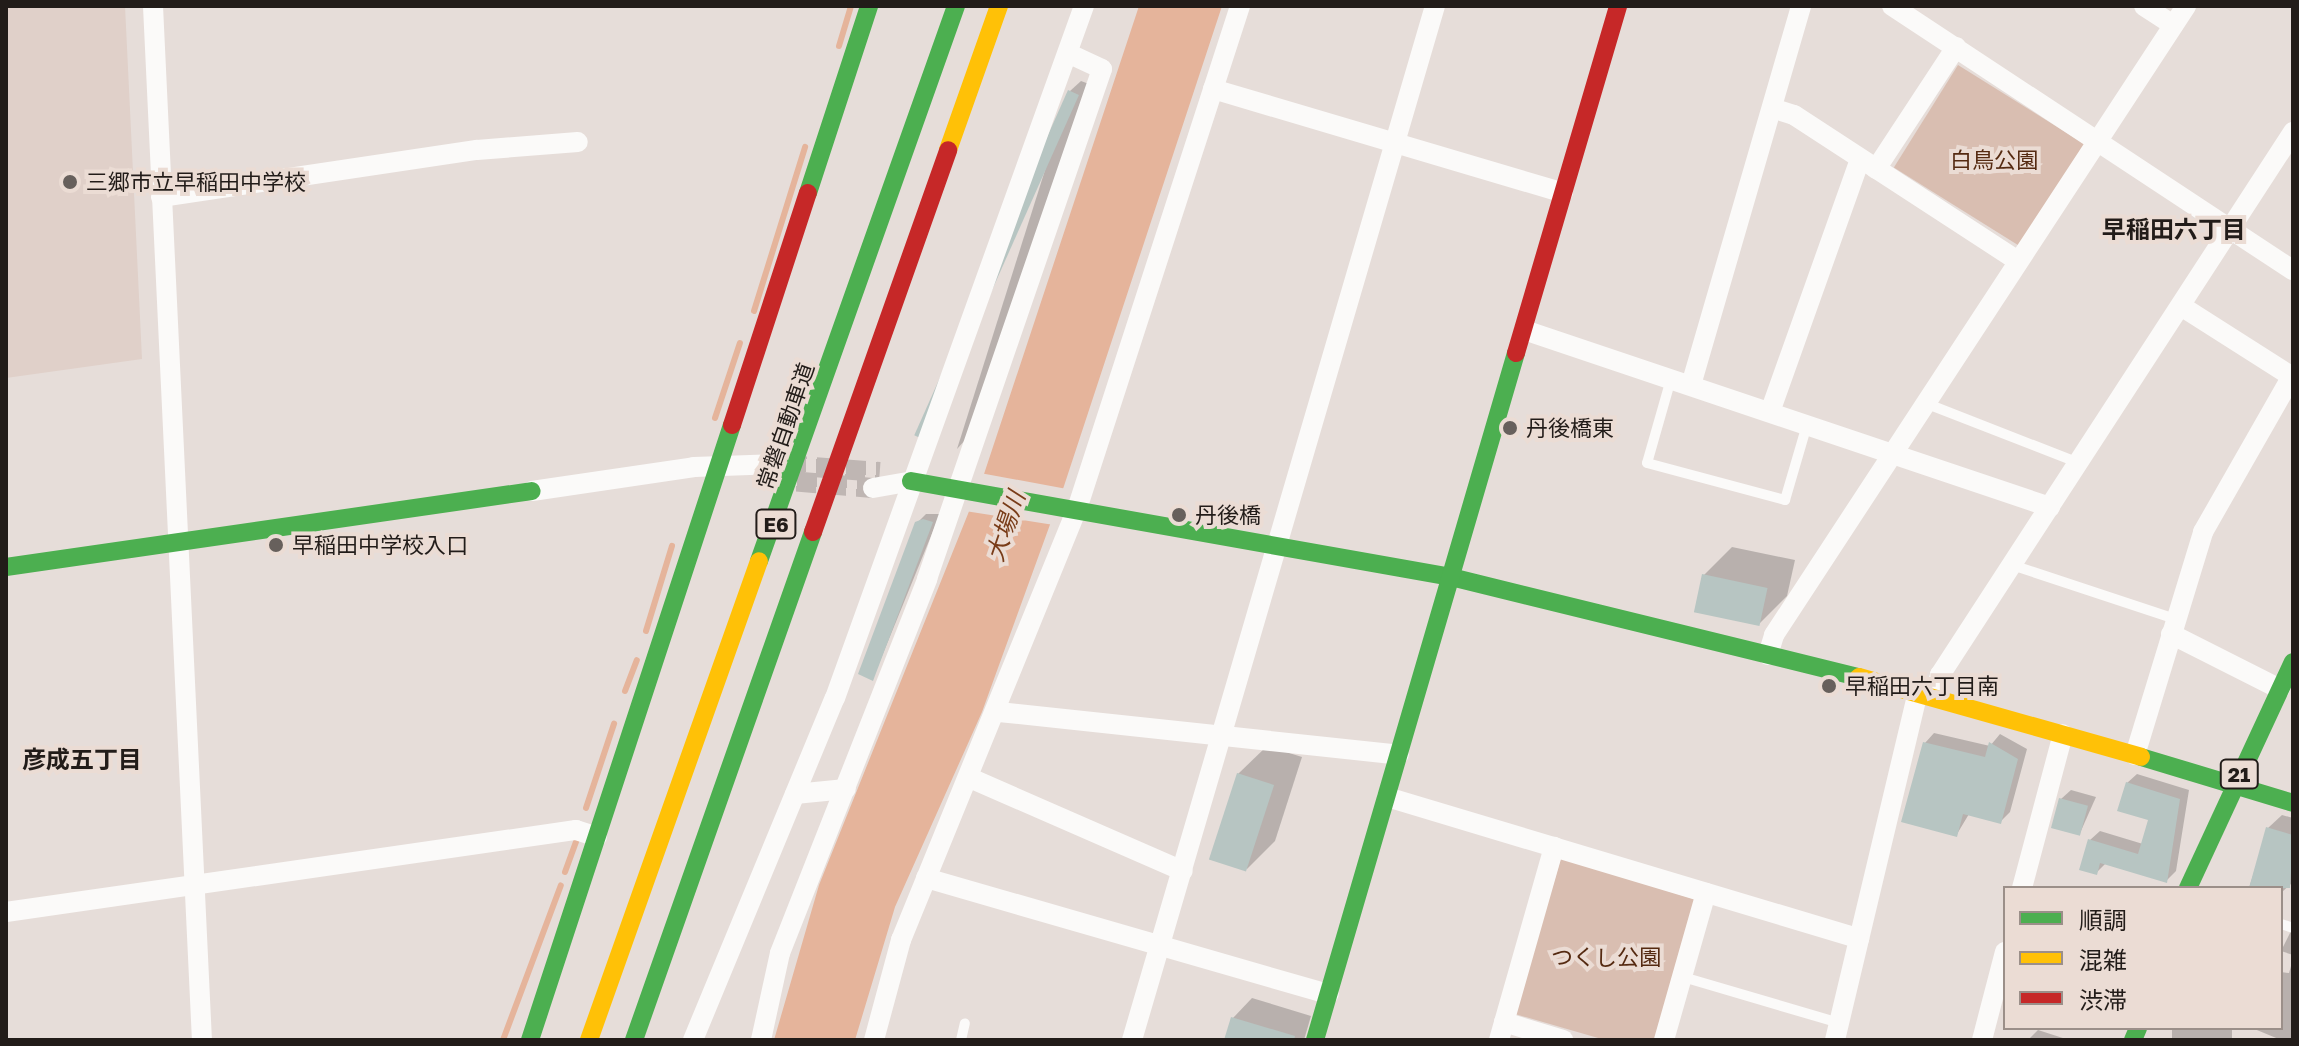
<!DOCTYPE html>
<html>
<head>
<meta charset="utf-8">
<style>
  body { margin:0 }
  #map { position:relative; width:2299px; height:1046px; overflow:hidden; background:#e6ddd9; font-family:"Golos Text","Noto Sans JP",sans-serif }
  div>[style] { position:absolute }
  [style*='--x'] { left:calc(var(--x)*1px); top:calc(var(--y)*1px); width:calc(var(--w)*1px); rotate:calc(var(--a)*1deg) }
  .built>* { inset:0; background:#e0d0c9 }
  .green>* { inset:0; background:#d9beb1; transform-origin:0 0 }
  .water>* { inset:0; background:#e5b49b }
  .pier>* { inset:0; background:#e6ddd9 }
  .shadow>* { inset:0; background:#0003; transform-origin:0 0 }
  .stream>* { height:6px; margin:-3px; padding:0 3px; transform-origin:3px; border-radius:3px; background:#e5b49b }
  .building>* { inset:0; background:#b7c5c2; transform-origin:0 0 }
  .street-tunnel>* { height:20px; margin-top:-10px; transform-origin:0; background:repeating-linear-gradient(90deg,#bfb6b3 0 20px,transparent 0 30px) }
  .lane>* { height:10px; margin:-5px; padding:0 5px; transform-origin:5px; border-radius:5px; background:#fbfaf9 }
  .street>* { height:20px; margin:-10px; padding:0 10px; transform-origin:10px; border-radius:10px; background:#fbfaf9 }
  .fast>* { height:18px; margin:-9px; padding:0 9px; transform-origin:9px; border-radius:9px; background:#4caf50 }
  .slow>* { height:18px; margin:-9px; padding:0 9px; transform-origin:9px; border-radius:9px; background:#ffc107 }
  .jam>* { height:18px; margin:-9px; padding:0 9px; transform-origin:9px; border-radius:9px; background:#c62828 }
  .dots>* { width:22px; height:22px; translate:-50% -50%; box-sizing:border-box; border:4px solid #ebdcd4; border-radius:50% }
  span { translate:-50% -50%; white-space:nowrap; text-align:center; line-height:1.15; -webkit-text-stroke:8px #ebdcd4; paint-order:stroke }
  .shield-label span { padding:2px 6px; background:#ebdcd4; border:2px solid; border-radius:6px; -webkit-text-stroke-width:0 }
  .shield-label { font-size:20px; color:#221c19; font-weight:700 }
  .park-label { font-size:22px; color:#552a11 }
  .poi-label { font-size:22px; color:#221c19 }
  .left { translate:0 -50%; text-align:left }
  .street-label { font-size:22px; color:#221c19 }
  .neighbourhood-label { font-size:24px; color:#221c19; font-weight:700 }
  .water-label { font-size:24px; color:#793c19; font-style:italic }
  .frame { position:absolute; inset:0; border:8px solid #221c19; pointer-events:none }
  .legend { position:absolute; left:2003px; top:886px; width:280px; height:144px; box-sizing:border-box; background:#ebdcd4; border:2px solid #9b8f89; margin:0; padding:10px 14px; list-style:none; font-size:24px; color:#221c19 }
  .legend li { display:flex; align-items:center; gap:16px; height:40px }
  .legend b { width:40px; border:2px solid #9b8f89 }
</style>
</head>
<body>
<div id="map">
  <div class="built">
    <div style="clip-path:polygon(6px 6px,125px 6px,142px 359px,6px 378px)"></div>
  </div>
  <div class="green">
    <div style="left:1958px;top:65px;width:150px;height:121px;rotate:32deg"></div>
    <div style="clip-path:polygon(1561px 858px,1697px 900px,1656px 1040px,1605px 1040px,1515px 1014px)"></div>
  </div>
  <div class="water">
    <div style="clip-path:polygon(1139px 6px,1222px 6px,1064px 486px,982px 712px,895px 907px,855px 1040px,774px 1040px,819px 885px,984px 474px)"></div>
  </div>
  <div class="pier">
    <div style="clip-path:polygon(980px 473px,1067px 489px,1054px 525px,965px 511px)"></div>
  </div>
  <div class="shadow">
    <div style="clip-path:polygon(1081px 81px,1089px 84px,967px 438px,957px 449px,1070px 91px)"></div>
    <div style="clip-path:polygon(926px 514px,940px 514px,873px 678px,917px 523px)"></div>
    <div style="clip-path:polygon(1732px 547px,1795px 560px,1787px 596px,1759px 624px,1704px 575px)"></div>
    <div style="clip-path:polygon(1934px 733px,1990px 746px,2000px 734px,2027px 749px,2010px 812px,2000px 822px,1969px 814px,1957px 834px,1925px 743px)"></div>
    <div style="clip-path:polygon(1267px 746px,1302px 757px,1275px 841px,1247px 869px,1238px 774px)"></div>
    <div style="clip-path:polygon(2137px 774px,2189px 790px,2176px 871px,2166px 881px,2106px 863px,2096px 873px,2090px 840px,2100px 831px,2143px 844px,2150px 819px,2127px 783px)"></div>
    <div style="clip-path:polygon(2071px 790px,2096px 797px,2080px 833px,2061px 799px)"></div>
    <div style="clip-path:polygon(2282px 815px,2293px 818px,2293px 882px,2281px 893px,2249px 888px,2268px 828px)"></div>
    <div style="clip-path:polygon(2293px 927px,2293px 955px,2281px 951px)"></div>
    <div style="clip-path:polygon(2293px 959px,2293px 1040px,2281px 1040px,2252px 1028px,2281px 1028px,2281px 972px,2289px 973px)"></div>
    <div style="clip-path:polygon(1252px 998px,1311px 1016px,1304px 1040px,1226px 1040px,1233px 1018px)"></div>
    <div style="left:2172px;top:1028px;width:60px;height:12px"></div>
    <div style="clip-path:polygon(2038px 1030px,2069px 1040px,2028px 1040px)"></div>
  </div>
  <div class="stream">
    <div style="--x:839;--y:46;--w:42;--a:-73.3"></div>
    <div style="--x:754;--y:311;--w:172;--a:-72.7"></div>
    <div style="--x:715;--y:418;--w:79;--a:-71.6"></div>
    <div style="--x:646;--y:631;--w:89;--a:-73"></div>
    <div style="--x:625;--y:691;--w:33;--a:-69"></div>
    <div style="--x:586;--y:808;--w:89;--a:-71.6"></div>
    <div style="--x:565;--y:872;--w:33;--a:-70"></div>
    <div style="--x:503;--y:1040;--w:165;--a:-69.5"></div>
  </div>
  <div class="building">
    <div style="left:1068px;top:90px;width:12px;height:378px;rotate:24deg"></div>
    <div style="clip-path:polygon(923px 519px,933px 522px,873px 681px,858px 674px,915px 522px)"></div>
    <div style="left:1702px;top:574px;width:67px;height:39px;rotate:12deg"></div>
    <div style="clip-path:polygon(1923px 742px,1985px 757px,1989px 742px,2018px 759px,2001px 824px,1963px 814px,1957px 837px,1901px 822px)"></div>
    <div style="left:1237px;top:773px;width:39px;height:91px;rotate:18deg"></div>
    <div style="clip-path:polygon(2126px 782px,2180px 799px,2167px 883px,2100px 863px,2097px 875px,2079px 870px,2088px 839px,2138px 854px,2148px 820px,2117px 811px)"></div>
    <div style="left:2059px;top:798px;width:30px;height:31px;rotate:15deg"></div>
    <div style="clip-path:polygon(2266px 827px,2293px 835px,2290px 888px,2249px 888px)"></div>
    <div style="clip-path:polygon(1231px 1017px,1295px 1036px,1294px 1040px,1224px 1040px)"></div>
  </div>
  <div class="street-tunnel">
    <div style="--x:786;--y:465;--w:94;--a:4.3"></div>
    <div style="--x:767;--y:479;--w:106;--a:4.9"></div>
  </div>
  <div class="lane">
    <div style="--x:1671;--y:379;--w:87;--a:105.9"></div>
    <div style="--x:1647;--y:463;--w:143;--a:15"></div>
    <div style="--x:1785;--y:500;--w:78;--a:-73.7"></div>
    <div style="--x:1925;--y:403;--w:165;--a:21.3"></div>
    <div style="--x:2012;--y:565;--w:172;--a:18.3"></div>
    <div style="--x:2281;--y:924;--w:13;--a:18"></div>
    <div style="--x:1683;--y:977;--w:163;--a:16.4"></div>
    <div style="--x:961;--y:1040;--w:17;--a:-77"></div>
  </div>
  <div class="street">
    <div style="--x:153;--y:6;--w:1035;--a:87.29"></div>
    <div style="--x:1892;--y:6;--w:480;--a:33.4"></div>
    <div style="--x:2144;--y:6;--w:35;--a:33"></div>
    <div style="--x:1213;--y:89;--w:365;--a:16.5"></div>
    <div style="--x:1772;--y:108;--w:23;--a:18"></div>
    <div style="--x:1794;--y:115;--w:267;--a:33.1"></div>
    <div style="--x:1876;--y:169;--w:146;--a:-56.7"></div>
    <div style="--x:161;--y:197;--w:319;--a:-8.5"></div>
    <div style="--x:477;--y:150;--w:101;--a:-4.5"></div>
    <div style="--x:2181;--y:306;--w:130;--a:32.5"></div>
    <div style="--x:1524;--y:330;--w:555;--a:18.6"></div>
    <div style="--x:1691;--y:385;--w:395;--a:-73.8"></div>
    <div style="--x:1770;--y:412;--w:269;--a:-70.4"></div>
    <div style="--x:873;--y:488;--w:39;--a:-10"></div>
    <div style="--x:532;--y:491;--w:164;--a:-8.4"></div>
    <div style="--x:694;--y:467;--w:80;--a:-2.1"></div>
    <div style="--x:2171;--y:634;--w:122;--a:26.8"></div>
    <div style="--x:1768;--y:655;--w:21;--a:-73"></div>
    <div style="--x:1774;--y:635;--w:752;--a:-56.77"></div>
    <div style="--x:1935;--y:695;--w:21;--a:-76"></div>
    <div style="--x:1940;--y:675;--w:648;--a:-56.97"></div>
    <div style="--x:999;--y:712;--w:402;--a:6.1"></div>
    <div style="--x:2135;--y:755;--w:233;--a:-73"></div>
    <div style="--x:2203;--y:532;--w:182;--a:-60.3"></div>
    <div style="--x:970;--y:778;--w:232;--a:23.6"></div>
    <div style="--x:795;--y:794;--w:51;--a:-5.6"></div>
    <div style="--x:1387;--y:797;--w:493;--a:16.7"></div>
    <div style="--x:926;--y:878;--w:419;--a:16.1"></div>
    <div style="--x:2022;--y:888;--w:159;--a:-75.1"></div>
    <div style="--x:6;--y:912;--w:576;--a:-8.19"></div>
    <div style="--x:576;--y:830;--w:22;--a:18"></div>
    <div style="--x:1504;--y:1022;--w:62;--a:17"></div>
    <div style="--x:693;--y:1040;--w:370;--a:-67.5"></div>
    <div style="--x:835;--y:698;--w:735;--a:-70.21"></div>
    <div style="--x:761;--y:1040;--w:89;--a:-77.7"></div>
    <div style="--x:780;--y:953;--w:402;--a:-68.5"></div>
    <div style="--x:927;--y:579;--w:539;--a:-71.06"></div>
    <div style="--x:1102;--y:69;--w:38;--a:-155"></div>
    <div style="--x:874;--y:1040;--w:104;--a:-74.9"></div>
    <div style="--x:901;--y:940;--w:466;--a:-67.8"></div>
    <div style="--x:1077;--y:509;--w:529;--a:-72.04"></div>
    <div style="--x:1132;--y:1040;--w:1077;--a:-73.67"></div>
    <div style="--x:1499;--y:1040;--w:201;--a:-74.1"></div>
    <div style="--x:1664;--y:1040;--w:153;--a:-74.1"></div>
    <div style="--x:1835;--y:1040;--w:359;--a:-76.6"></div>
    <div style="--x:1982;--y:1040;--w:91;--a:-75.4"></div>
  </div>
  <div class="fast">
    <div style="--x:808;--y:193;--w:197;--a:-71.9"></div>
    <div style="--x:911;--y:481;--w:548;--a:10.08"></div>
    <div style="--x:1451;--y:577;--w:420;--a:13.8"></div>
    <div style="--x:759;--y:561;--w:589;--a:-70.46"></div>
    <div style="--x:6;--y:567;--w:531;--a:-8.22"></div>
    <div style="--x:2141;--y:757;--w:159;--a:16.8"></div>
    <div style="--x:2188;--y:888;--w:249;--a:-65.1"></div>
    <div style="--x:530;--y:1040;--w:647;--a:-71.82"></div>
    <div style="--x:634;--y:1040;--w:539;--a:-70.59"></div>
    <div style="--x:1315;--y:1040;--w:716;--a:-73.69"></div>
    <div style="--x:2133;--y:1040;--w:13;--a:-67"></div>
  </div>
  <div class="slow">
    <div style="--x:948;--y:150;--w:153;--a:-70.5"></div>
    <div style="--x:1859;--y:677;--w:293;--a:15.8"></div>
    <div style="--x:589;--y:1040;--w:508;--a:-70.46"></div>
  </div>
  <div class="jam">
    <div style="--x:1516;--y:353;--w:362;--a:-73.6"></div>
    <div style="--x:732;--y:425;--w:244;--a:-71.9"></div>
    <div style="--x:813;--y:532;--w:405;--a:-70.5"></div>
  </div>
  <div class="dots">
    <div style="left:70px;top:182px;background:#67605c"></div>
    <div style="left:1510px;top:428px;background:#67605c"></div>
    <div style="left:1179px;top:515px;background:#67605c"></div>
    <div style="left:276px;top:545px;background:#67605c"></div>
    <div style="left:1829px;top:686px;background:#67605c"></div>
  </div>
  <div class="shield-label">
    <span style="left:776px;top:524px">E6</span>
    <span style="left:2239px;top:774px">21</span>
  </div>
  <div class="park-label">
    <span style="left:1994px;top:160px">白鳥公園</span>
    <span style="left:1606px;top:957px">つくし公園</span>
  </div>
  <div class="poi-label">
    <span class="left" style="left:86px;top:182px">三郷市立早稲田中学校</span>
    <span class="left" style="left:1526px;top:428px">丹後橋東</span>
    <span class="left" style="left:1195px;top:515px">丹後橋</span>
    <span class="left" style="left:292px;top:545px">早稲田中学校入口</span>
    <span class="left" style="left:1845px;top:686px">早稲田六丁目南</span>
  </div>
  <div class="street-label">
    <span style="left:785px;top:426px;rotate:-71deg">常磐自動車道</span>
  </div>
  <div class="neighbourhood-label">
    <span style="left:2174px;top:229px">早稲田六丁目</span>
    <span style="left:82px;top:759px">彦成五丁目</span>
  </div>
  <div class="water-label">
    <span style="left:1005px;top:526px;rotate:-71deg">大場川</span>
  </div>
  <div class="frame"></div>
  <ul class="legend">
  <li><b style="height:10px;background:#4caf50"></b>順調</li>
  <li><b style="height:10px;background:#ffc107"></b>混雑</li>
  <li><b style="height:10px;background:#c62828"></b>渋滞</li>
  </ul>
</div>
</body>
</html>
